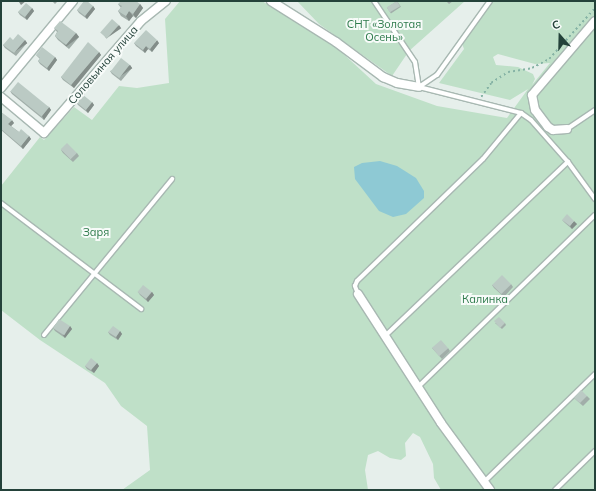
<!DOCTYPE html>
<html>
<head>
<meta charset="utf-8">
<style>
  body { margin:0 }
  #map { position:relative; width:596px; height:491px; overflow:hidden; background:#e6efeb; font-family:Mulish,sans-serif }
  div>[style] { position:absolute }
  [style*='--x'] { left:calc(var(--x)*1px); top:calc(var(--y)*1px); width:calc(var(--w)*1px); rotate:calc(var(--a)*1deg) }
  .green>* { inset:0; background:#bfe0c8 }
  .water>* { inset:0; background:#8ec9d4 }
  .path>* { height:1.5px; margin-top:-0.75px; transform-origin:0; background:repeating-linear-gradient(90deg,#86b3a5 0 2px,transparent 0 5px) }
  .roads { filter:drop-shadow(1px 0 #a8b8b2) drop-shadow(-1px 0 #a8b8b2) drop-shadow(0 1px #a8b8b2) drop-shadow(0 -1px #a8b8b2) }
  .service>* { height:4px; margin:-2px; padding:0 2px; transform-origin:2px; border-radius:2px; background:#fff }
  .minor>* { height:8px; margin:-4px; padding:0 4px; transform-origin:4px; border-radius:4px; background:#fff }
  .wall>* { inset:0; background:#a1aea9; transform-origin:0 0 }
  .shaded-wall>* { inset:0; background:#838d89; transform-origin:0 0 }
  .building>* { inset:0; background:#bbcac4; transform-origin:0 0 }
  span { translate:-50% -50%; white-space:nowrap; text-align:center; line-height:1.15; -webkit-text-stroke:4px #f7fbf9; paint-order:stroke }
  .park-label { font-size:11px; color:#2d7a4b }
  .street-label { font-size:11px; color:#24423a }
  .frame { position:absolute; inset:0; border:2px solid #24423a; pointer-events:none }
  .north { position:absolute; left:540px; top:16px; width:40px; height:40px; -webkit-text-stroke:3px #f7fbf9; paint-order:stroke; rotate:340deg; font-size:11px; font-weight:700; line-height:16px; text-align:center; color:#24423a }
  .north::after { content:''; display:block; margin:auto; width:14px; height:18px; background:#24423a; clip-path:polygon(50% 0,100% 100%,50% 72%,0 100%) }
</style>
</head>
<body>
<div id="map">
  <div class="green">
    <div style="clip-path:polygon(evenodd,180px 1px,262px 1px,337px 48px,376px 84px,437px 106px,507px 118px,528px 89px,510px 100px,439px 83px,464px 49px,461px 41px,490px 1px,595px 1px,595px 490px,441px 490px,434px 478px,433px 464px,420px 437px,413px 433px,405px 443px,406px 456px,401px 460px,390px 458px,378px 451px,368px 455px,365px 470px,368px 490px,122px 490px,150px 470px,147px 426px,121px 406px,105px 383px,40px 340px,1px 310px,1px 186px,40px 137px,44px 140px,74px 107px,92px 120px,119px 86px,137px 88px,169px 83px,165px 19px,180px 1px,498px 54px,535px 64px,550px 63px,532px 85px,535px 79px,533px 74px,518px 67px,496px 65px,493px 57px,498px 54px)"></div>
    <div style="clip-path:polygon(297px 1px,465px 1px,409px 51px,392px 76px,319px 24px)"></div>
  </div>
  <div class="water">
    <div style="clip-path:polygon(380px 161px,397px 166px,416px 178px,424px 191px,424px 198px,406px 214px,393px 217px,379px 211px,355px 179px,354px 167px,362px 163px)"></div>
  </div>
  <div class="path">
    <div style="--x:481;--y:97;--w:17;--a:-54"></div>
    <div style="--x:491;--y:83;--w:20;--a:-33"></div>
    <div style="--x:508;--y:72;--w:24;--a:-9"></div>
    <div style="--x:532;--y:68;--w:19;--a:-28"></div>
    <div style="--x:549;--y:59;--w:69;--a:-48"></div>
  </div>
  <div class="roads">
    <div class="service">
      <div style="--x:374;--y:1;--w:73;--a:56.1"></div>
      <div style="--x:415;--y:62;--w:25;--a:81"></div>
      <div style="--x:419;--y:87;--w:105;--a:14.3"></div>
      <div style="--x:521;--y:113;--w:12;--a:35"></div>
      <div style="--x:531;--y:120;--w:56;--a:48.6"></div>
      <div style="--x:568;--y:162;--w:46;--a:53.9"></div>
      <div style="--x:419;--y:87;--w:22;--a:-34"></div>
      <div style="--x:437;--y:75;--w:91;--a:-54.4"></div>
      <div style="--x:567;--y:129;--w:34;--a:-34"></div>
      <div style="--x:1;--y:203;--w:176;--a:37.1"></div>
      <div style="--x:358;--y:294;--w:9;--a:-111"></div>
      <div style="--x:355;--y:286;--w:5;--a:-68"></div>
      <div style="--x:357;--y:281;--w:175;--a:-44.1"></div>
      <div style="--x:483;--y:159;--w:60;--a:-50.4"></div>
      <div style="--x:44;--y:335;--w:202;--a:-50.6"></div>
      <div style="--x:385;--y:336;--w:253;--a:-43.6"></div>
      <div style="--x:418;--y:387;--w:247;--a:-44.2"></div>
      <div style="--x:484;--y:482;--w:155;--a:-44.2"></div>
      <div style="--x:555;--y:490;--w:56;--a:-44.3"></div>
    </div>
    <div class="minor">
      <div style="--x:271;--y:1;--w:77;--a:32.2"></div>
      <div style="--x:336;--y:42;--w:59;--a:36.7"></div>
      <div style="--x:383;--y:77;--w:15;--a:23"></div>
      <div style="--x:397;--y:83;--w:22;--a:10"></div>
      <div style="--x:1;--y:88;--w:113;--a:-50.4"></div>
      <div style="--x:1;--y:97;--w:56;--a:39.9"></div>
      <div style="--x:44;--y:133;--w:148;--a:-49.1"></div>
      <div style="--x:141;--y:21;--w:32;--a:-39"></div>
      <div style="--x:567;--y:129;--w:14;--a:176"></div>
      <div style="--x:553;--y:130;--w:6;--a:-149"></div>
      <div style="--x:548;--y:127;--w:21;--a:-127"></div>
      <div style="--x:535;--y:110;--w:15;--a:-101"></div>
      <div style="--x:532;--y:95;--w:97;--a:-49.6"></div>
      <div style="--x:358;--y:294;--w:153;--a:57.2"></div>
      <div style="--x:441;--y:423;--w:83;--a:53.8"></div>
    </div>
  </div>
  <div class="wall">
    <div style="clip-path:polygon(52px 1px,58px 1px,55px 4px)"></div>
    <div style="left:397px;top:1px;width:7px;height:12px;rotate:56deg"></div>
    <div style="clip-path:polygon(446px 1px,453px 1px,449px 4px)"></div>
    <div style="clip-path:polygon(118px 4px,140px 4px,143px 8px,136px 18px,133px 16px,129px 21px,121px 16px,118px 11px,121px 8px)"></div>
    <div style="clip-path:polygon(93px 6px,95px 9px,87px 19px,79px 13px,77px 10px)"></div>
    <div style="clip-path:polygon(32px 8px,34px 11px,27px 20px,20px 15px,18px 12px)"></div>
    <div style="clip-path:polygon(54px 28px,76px 33px,79px 37px,69px 49px,58px 40px,55px 36px,57px 32px)"></div>
    <div style="clip-path:polygon(13px 40px,25px 40px,27px 43px,16px 56px,5px 48px,3px 45px)"></div>
    <div style="clip-path:polygon(134px 43px,159px 43px,152px 52px,148px 49px,145px 53px,136px 46px)"></div>
    <div style="clip-path:polygon(99px 52px,101px 55px,74px 88px,63px 80px,61px 77px)"></div>
    <div style="clip-path:polygon(36px 55px,55px 57px,57px 60px,49px 71px,40px 64px,38px 61px,40px 59px)"></div>
    <div style="clip-path:polygon(130px 65px,132px 68px,121px 81px,112px 74px,110px 71px)"></div>
    <div style="clip-path:polygon(10px 91px,49px 107px,51px 110px,44px 120px,12px 94px)"></div>
    <div style="clip-path:polygon(76px 102px,92px 102px,94px 105px,88px 113px,78px 105px)"></div>
    <div style="clip-path:polygon(1px 112px,14px 123px,11px 126px,19px 132px,29px 136px,31px 139px,23px 149px,1px 130px)"></div>
    <div style="clip-path:polygon(61px 150px,77px 153px,79px 156px,73px 162px,63px 153px)"></div>
    <div style="clip-path:polygon(562px 220px,577px 224px,572px 229px,565px 223px)"></div>
    <div style="clip-path:polygon(511px 284px,513px 287px,504px 297px,494px 288px,492px 285px)"></div>
    <div style="clip-path:polygon(138px 292px,152px 292px,154px 295px,148px 302px,140px 295px)"></div>
    <div style="clip-path:polygon(495px 323px,505px 323px,506px 325px,502px 329px)"></div>
    <div style="clip-path:polygon(70px 326px,72px 329px,65px 338px,55px 331px,53px 328px)"></div>
    <div style="clip-path:polygon(120px 331px,122px 334px,118px 340px,110px 335px,108px 332px)"></div>
    <div style="clip-path:polygon(432px 348px,448px 348px,450px 351px,442px 359px)"></div>
    <div style="clip-path:polygon(97px 363px,99px 366px,94px 373px,87px 369px,85px 366px)"></div>
    <div style="clip-path:polygon(587px 396px,590px 399px,583px 406px,574px 398px)"></div>
  </div>
  <div class="shaded-wall">
    <div style="clip-path:polygon(21px 1px,26px 1px,21px 5px,19px 2px)"></div>
    <div style="clip-path:polygon(140px 4px,143px 8px,136px 18px,133px 14px)"></div>
    <div style="clip-path:polygon(93px 6px,95px 9px,87px 19px,85px 16px)"></div>
    <div style="clip-path:polygon(32px 8px,34px 11px,27px 20px,25px 17px)"></div>
    <div style="clip-path:polygon(129px 11px,133px 16px,129px 21px,126px 16px)"></div>
    <div style="left:119px;top:25px;width:4px;height:18px;rotate:56deg"></div>
    <div style="left:76px;top:33px;width:5px;height:16px;rotate:53deg"></div>
    <div style="left:25px;top:40px;width:4px;height:17px;rotate:56deg"></div>
    <div style="clip-path:polygon(157px 40px,159px 43px,152px 52px,150px 49px)"></div>
    <div style="clip-path:polygon(146px 46px,148px 49px,145px 53px,143px 50px)"></div>
    <div style="clip-path:polygon(99px 52px,101px 55px,74px 88px,71px 85px)"></div>
    <div style="clip-path:polygon(55px 57px,57px 60px,49px 71px,47px 68px)"></div>
    <div style="left:130px;top:65px;width:4px;height:17px;rotate:56deg"></div>
    <div style="clip-path:polygon(92px 102px,94px 105px,88px 113px,86px 110px)"></div>
    <div style="clip-path:polygon(49px 107px,51px 110px,44px 120px,42px 116px)"></div>
    <div style="clip-path:polygon(12px 120px,14px 123px,10px 127px,8px 124px)"></div>
    <div style="clip-path:polygon(29px 136px,31px 139px,23px 149px,21px 146px)"></div>
    <div style="clip-path:polygon(574px 221px,577px 224px,572px 229px,570px 226px)"></div>
    <div style="clip-path:polygon(152px 292px,154px 295px,148px 302px,146px 299px)"></div>
    <div style="clip-path:polygon(70px 326px,72px 329px,65px 338px,63px 335px)"></div>
    <div style="clip-path:polygon(120px 331px,122px 334px,118px 340px,116px 337px)"></div>
    <div style="clip-path:polygon(97px 363px,99px 366px,94px 373px,91px 370px)"></div>
  </div>
  <div class="building">
    <div style="clip-path:polygon(84px 1px,87px 1px,93px 6px,85px 16px,77px 10px)"></div>
    <div style="clip-path:polygon(121px 1px,136px 1px,140px 4px,133px 14px,129px 11px,126px 16px,118px 11px,122px 6px,118px 4px)"></div>
    <div style="left:397px;top:1px;width:6px;height:12px;rotate:59deg"></div>
    <div style="clip-path:polygon(26px 3px,32px 8px,25px 17px,18px 12px)"></div>
    <div style="left:112px;top:19px;width:9px;height:18px;rotate:41deg"></div>
    <div style="clip-path:polygon(60px 21px,76px 33px,66px 45px,55px 36px,58px 31px,54px 28px)"></div>
    <div style="clip-path:polygon(146px 30px,157px 40px,150px 49px,146px 46px,143px 50px,134px 43px)"></div>
    <div style="clip-path:polygon(18px 34px,25px 40px,14px 53px,3px 45px,10px 37px,13px 40px)"></div>
    <div style="clip-path:polygon(88px 42px,99px 52px,71px 85px,61px 77px)"></div>
    <div style="clip-path:polygon(42px 47px,55px 57px,47px 68px,38px 61px,40px 58px,36px 55px)"></div>
    <div style="left:121px;top:58px;width:11px;height:17px;rotate:38deg"></div>
    <div style="left:18px;top:82px;width:40px;height:12px;rotate:39deg"></div>
    <div style="left:82px;top:94px;width:13px;height:10px;rotate:39deg"></div>
    <div style="clip-path:polygon(1px 112px,12px 120px,8px 124px,19px 132px,21px 129px,29px 136px,21px 146px,1px 129px)"></div>
    <div style="left:67px;top:143px;width:14px;height:9px;rotate:45deg"></div>
    <div style="clip-path:polygon(567px 214px,574px 221px,570px 226px,562px 220px)"></div>
    <div style="left:502px;top:275px;width:13px;height:14px;rotate:45deg"></div>
    <div style="left:143px;top:285px;width:11px;height:9px;rotate:38deg"></div>
    <div style="clip-path:polygon(499px 317px,505px 323px,500px 328px,494px 321px)"></div>
    <div style="left:59px;top:319px;width:13px;height:11px;rotate:32deg"></div>
    <div style="clip-path:polygon(113px 326px,120px 331px,116px 337px,108px 332px)"></div>
    <div style="left:441px;top:340px;width:11px;height:12px;rotate:49deg"></div>
    <div style="clip-path:polygon(91px 358px,97px 363px,91px 370px,85px 366px)"></div>
    <div style="clip-path:polygon(581px 390px,587px 396px,580px 403px,574px 398px)"></div>
  </div>
  <div class="park-label">
    <span style="left:384px;top:31px">СНТ «Золотая<br>Осень»</span>
    <span style="left:96px;top:232px">Заря</span>
    <span style="left:485px;top:299px">Калинка</span>
  </div>
  <div class="street-label">
    <span style="left:103px;top:65px;rotate:-49deg">Соловьиная улица</span>
  </div>
  <div class="frame"></div>
  <div class="north">С</div>
</div>
</body>
</html>
